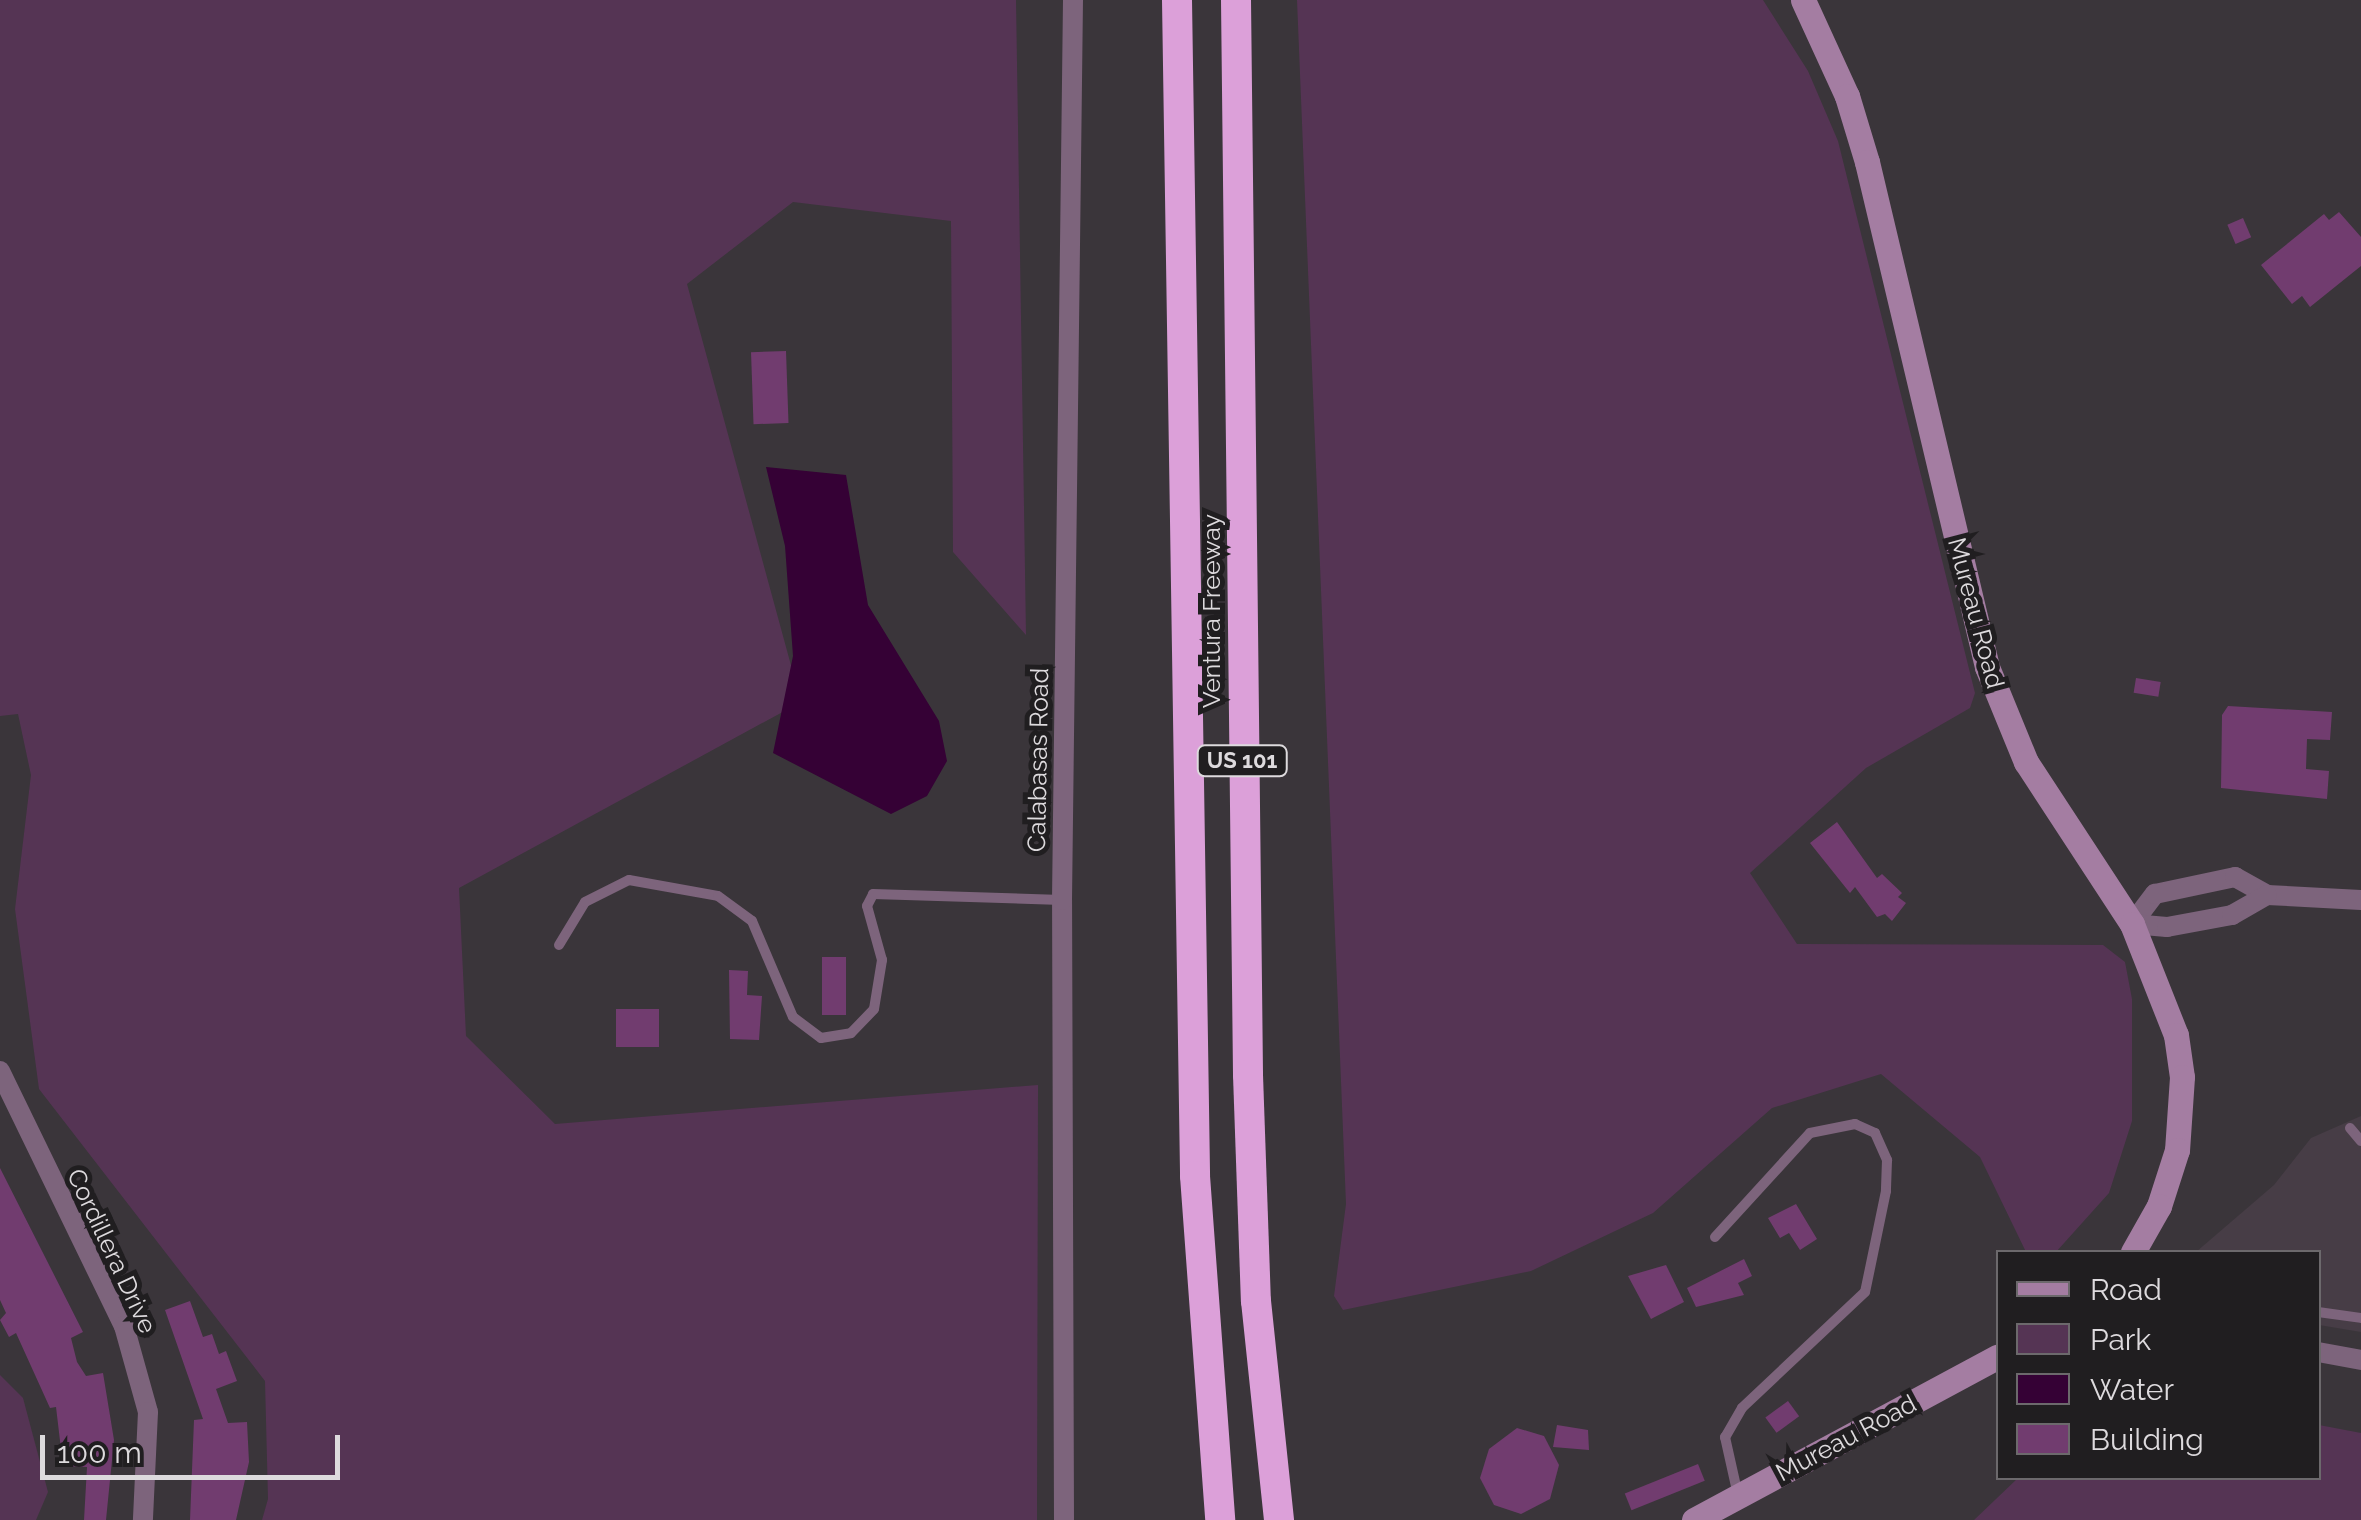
<!DOCTYPE html>
<html>
<head>
<meta charset="utf-8">
<style>
  body { margin:0 }
  #map { position:relative; width:2361px; height:1520px; overflow:hidden; background:#3a353a; font-family:Raleway,sans-serif }
  div>[style] { position:absolute }
  [style*='--x'] { left:calc(var(--x)*1px); top:calc(var(--y)*1px); width:calc(var(--w)*1px); rotate:calc(var(--a)*1deg) }
  .built>* { inset:0; background:#473d46 }
  .green>* { inset:0; background:#553454 }
  .water>* { inset:0; background:#350135 }
  .building>* { inset:0; background:#713c6f; transform-origin:0 0 }
  .lane>* { height:10px; margin:-5px; padding:0 5px; transform-origin:5px; border-radius:5px; background:#7d647c }
  .street>* { height:20px; margin:-10px; padding:0 10px; transform-origin:10px; border-radius:10px; background:#7d647c }
  .secondary>* { height:25px; margin:-12.5px; padding:0 12.5px; transform-origin:12.5px; border-radius:12.5px; background:#a47da2 }
  .highway>* { height:30px; margin:-15px; padding:0 15px; transform-origin:15px; border-radius:15px; background:#dca0d9 }
  span { translate:-50% -50%; white-space:nowrap; text-align:center; line-height:1.15; -webkit-text-stroke:10px #201e20; paint-order:stroke }
  .shield-label span { padding:2px 8px; background:#201e20; border:2px solid; border-radius:8px; -webkit-text-stroke-width:0 }
  .shield-label { font-size:22px; color:#dddadd; font-weight:700 }
  .street-label { font-size:25px; color:#dddadd }
  .legend { position:absolute; left:1996px; top:1250px; width:325px; height:230px; box-sizing:border-box; background:#201e20; border:2px solid #6c696c; margin:0; padding:12px 18px; list-style:none; font-size:30px; color:#dddadd }
  .legend li { display:flex; align-items:center; gap:20px; height:50px }
  .legend b { width:50px; border:2px solid #6c696c }
  .scale { position:absolute; left:40px; top:1435px; width:300px; height:45px; box-sizing:border-box; border:5px solid #dddadd; border-top:0; padding-left:12px; font-size:30px; line-height:35px; white-space:nowrap; color:#dddadd; -webkit-text-stroke:8px #201e20; paint-order:stroke }
</style>
</head>
<body>
<div id="map">
  <div class="built">
    <div style="clip-path:polygon(2361px 1116px,2361px 1332px,2319px 1325px,2318px 1252px,2196px 1252px,2274px 1185px,2311px 1138px)"></div>
  </div>
  <div class="green">
    <div style="clip-path:polygon(0 0,1016px 0,1026px 635px,953px 552px,951px 221px,793px 202px,687px 284px,801px 702px,459px 888px,466px 1036px,555px 1124px,1038px 1085px,1037px 1520px,262px 1520px,268px 1499px,265px 1381px,39px 1089px,15px 909px,31px 775px,18px 714px,0 716px)"></div>
    <div style="clip-path:polygon(1297px 0,1763px 0,1808px 71px,1838px 141px,1975px 693px,1970px 708px,1866px 768px,1750px 873px,1797px 944px,2103px 945px,2125px 962px,2132px 999px,2132px 1121px,2109px 1193px,2056px 1252px,2026px 1252px,1980px 1157px,1881px 1074px,1772px 1108px,1653px 1213px,1531px 1271px,1343px 1310px,1334px 1296px,1346px 1204px)"></div>
    <div style="clip-path:polygon(0 1375px,23px 1398px,48px 1492px,36px 1520px,0 1520px)"></div>
    <div style="clip-path:polygon(2319px 1425px,2361px 1433px,2361px 1520px,1974px 1520px,2018px 1478px,2318px 1478px)"></div>
  </div>
  <div class="water">
    <div style="clip-path:polygon(766px 467px,846px 475px,868px 605px,939px 721px,947px 761px,927px 796px,891px 814px,773px 753px,793px 656px,785px 546px)"></div>
  </div>
  <div class="building">
    <div style="clip-path:polygon(2339px 212px,2361px 237px,2361px 266px,2310px 307px,2302px 296px,2292px 304px,2261px 265px,2324px 214px,2329px 220px)"></div>
    <div style="left:2243px;top:218px;width:21px;height:17px;rotate:67deg"></div>
    <div style="left:786px;top:351px;width:72px;height:35px;rotate:88deg"></div>
    <div style="left:2136px;top:678px;width:25px;height:15px;rotate:9deg"></div>
    <div style="clip-path:polygon(2228px 706px,2332px 712px,2330px 740px,2307px 739px,2306px 769px,2329px 771px,2327px 799px,2221px 788px,2222px 715px)"></div>
    <div style="clip-path:polygon(1837px 822px,1877px 878px,1882px 874px,1902px 893px,1898px 897px,1906px 903px,1892px 921px,1885px 914px,1877px 917px,1855px 887px,1850px 893px,1810px 843px)"></div>
    <div style="left:822px;top:957px;width:24px;height:58px"></div>
    <div style="clip-path:polygon(729px 970px,748px 971px,747px 995px,762px 996px,759px 1040px,730px 1039px)"></div>
    <div style="left:616px;top:1009px;width:43px;height:38px"></div>
    <div style="clip-path:polygon(0 1168px,83px 1332px,71px 1338px,77px 1362px,86px 1376px,103px 1373px,114px 1440px,106px 1520px,84px 1520px,87px 1467px,63px 1466px,56px 1407px,50px 1408px,16px 1333px,9px 1337px,0 1320px,6px 1313px,0 1300px)"></div>
    <div style="clip-path:polygon(1796px 1204px,1817px 1239px,1800px 1250px,1789px 1233px,1780px 1238px,1768px 1218px)"></div>
    <div style="clip-path:polygon(1744px 1259px,1752px 1276px,1738px 1283px,1744px 1295px,1696px 1307px,1687px 1288px)"></div>
    <div style="clip-path:polygon(1666px 1265px,1684px 1302px,1651px 1319px,1628px 1276px)"></div>
    <div style="clip-path:polygon(190px 1301px,203px 1337px,212px 1334px,219px 1354px,226px 1351px,237px 1381px,216px 1389px,228px 1423px,247px 1422px,249px 1462px,236px 1520px,190px 1520px,194px 1420px,203px 1419px,165px 1310px)"></div>
    <div style="left:1788px;top:1401px;width:19px;height:28px;rotate:54deg"></div>
    <div style="clip-path:polygon(1557px 1425px,1588px 1430px,1589px 1450px,1553px 1447px)"></div>
    <div style="clip-path:polygon(1517px 1428px,1544px 1436px,1559px 1465px,1550px 1499px,1521px 1514px,1494px 1505px,1480px 1478px,1489px 1449px)"></div>
    <div style="left:1698px;top:1464px;width:18px;height:79px;rotate:68deg"></div>
  </div>
  <div class="lane">
    <div style="--x:559;--y:945;--w:50;--a:-58.8"></div>
    <div style="--x:585;--y:902;--w:49;--a:-26.6"></div>
    <div style="--x:629;--y:880;--w:90;--a:10.2"></div>
    <div style="--x:718;--y:896;--w:42;--a:36.3"></div>
    <div style="--x:752;--y:921;--w:104;--a:66.9"></div>
    <div style="--x:793;--y:1017;--w:35;--a:37"></div>
    <div style="--x:821;--y:1038;--w:30;--a:-9"></div>
    <div style="--x:851;--y:1033;--w:33;--a:-46"></div>
    <div style="--x:874;--y:1009;--w:50;--a:-80.7"></div>
    <div style="--x:882;--y:960;--w:56;--a:-105.5"></div>
    <div style="--x:867;--y:906;--w:13;--a:-63"></div>
    <div style="--x:873;--y:894;--w:189;--a:1.8"></div>
    <div style="--x:2350;--y:1128;--w:17;--a:50"></div>
    <div style="--x:1715;--y:1237;--w:141;--a:-47.6"></div>
    <div style="--x:1810;--y:1133;--w:46;--a:-11.3"></div>
    <div style="--x:1855;--y:1124;--w:22;--a:24"></div>
    <div style="--x:1875;--y:1133;--w:30;--a:66"></div>
    <div style="--x:1887;--y:1160;--w:31;--a:92"></div>
    <div style="--x:1886;--y:1191;--w:103;--a:101.7"></div>
    <div style="--x:1865;--y:1292;--w:169;--a:136.7"></div>
    <div style="--x:1742;--y:1408;--w:34;--a:120"></div>
    <div style="--x:1725;--y:1437;--w:59;--a:77.4"></div>
    <div style="--x:2318;--y:1312;--w:43;--a:7.9"></div>
  </div>
  <div class="street">
    <div style="--x:2132;--y:924;--w:38;--a:-53"></div>
    <div style="--x:2155;--y:894;--w:82;--a:-12"></div>
    <div style="--x:2235;--y:877;--w:37;--a:29"></div>
    <div style="--x:2267;--y:895;--w:94;--a:3"></div>
    <div style="--x:2132;--y:924;--w:35;--a:5"></div>
    <div style="--x:2167;--y:927;--w:66;--a:-10.5"></div>
    <div style="--x:2232;--y:915;--w:40;--a:-29.7"></div>
    <div style="--x:0;--y:1071;--w:284;--a:64.1"></div>
    <div style="--x:124;--y:1326;--w:89;--a:74.4"></div>
    <div style="--x:148;--y:1412;--w:108;--a:92.7"></div>
    <div style="--x:2318;--y:1352;--w:44;--a:10.5"></div>
    <div style="--x:1064;--y:1520;--w:620;--a:-90.18"></div>
    <div style="--x:1062;--y:900;--w:900;--a:-89.3"></div>
  </div>
  <div class="secondary">
    <div style="--x:1803;--y:0;--w:106;--a:65.4"></div>
    <div style="--x:1847;--y:96;--w:69;--a:73.1"></div>
    <div style="--x:1867;--y:162;--w:519;--a:76.63"></div>
    <div style="--x:1987;--y:667;--w:103;--a:67.7"></div>
    <div style="--x:2026;--y:762;--w:194;--a:56.8"></div>
    <div style="--x:2132;--y:924;--w:119;--a:68.4"></div>
    <div style="--x:2176;--y:1035;--w:42;--a:81.9"></div>
    <div style="--x:2182;--y:1077;--w:73;--a:93.9"></div>
    <div style="--x:2177;--y:1150;--w:59;--a:107.8"></div>
    <div style="--x:2159;--y:1206;--w:53;--a:119.5"></div>
    <div style="--x:1694;--y:1520;--w:345;--a:-28.3"></div>
  </div>
  <div class="highway">
    <div style="--x:1177;--y:0;--w:1176;--a:89.12"></div>
    <div style="--x:1195;--y:1176;--w:345;--a:85.8"></div>
    <div style="--x:1236;--y:0;--w:1075;--a:89.36"></div>
    <div style="--x:1248;--y:1075;--w:226;--a:88"></div>
    <div style="--x:1256;--y:1301;--w:220;--a:84"></div>
  </div>
  <div class="shield-label">
    <span style="left:1242px;top:761px">US 101</span>
  </div>
  <div class="street-label">
    <span style="left:1211px;top:611px;rotate:-90deg">Ventura Freeway</span>
    <span style="left:1976px;top:613px;rotate:75deg">Mureau Road</span>
    <span style="left:1038px;top:760px;rotate:-89deg">Calabasas Road</span>
    <span style="left:112px;top:1251px;rotate:65deg">Cordillera Drive</span>
    <span style="left:1846px;top:1438px;rotate:-28deg">Mureau Road</span>
  </div>
  <ul class="legend">
  <li><b style="height:12px;background:#a47da2"></b>Road</li>
  <li><b style="height:28px;background:#553454"></b>Park</li>
  <li><b style="height:28px;background:#350135"></b>Water</li>
  <li><b style="height:28px;background:#713c6f"></b>Building</li>
  </ul>
  <div class="scale">100 m</div>
</div>
</body>
</html>
